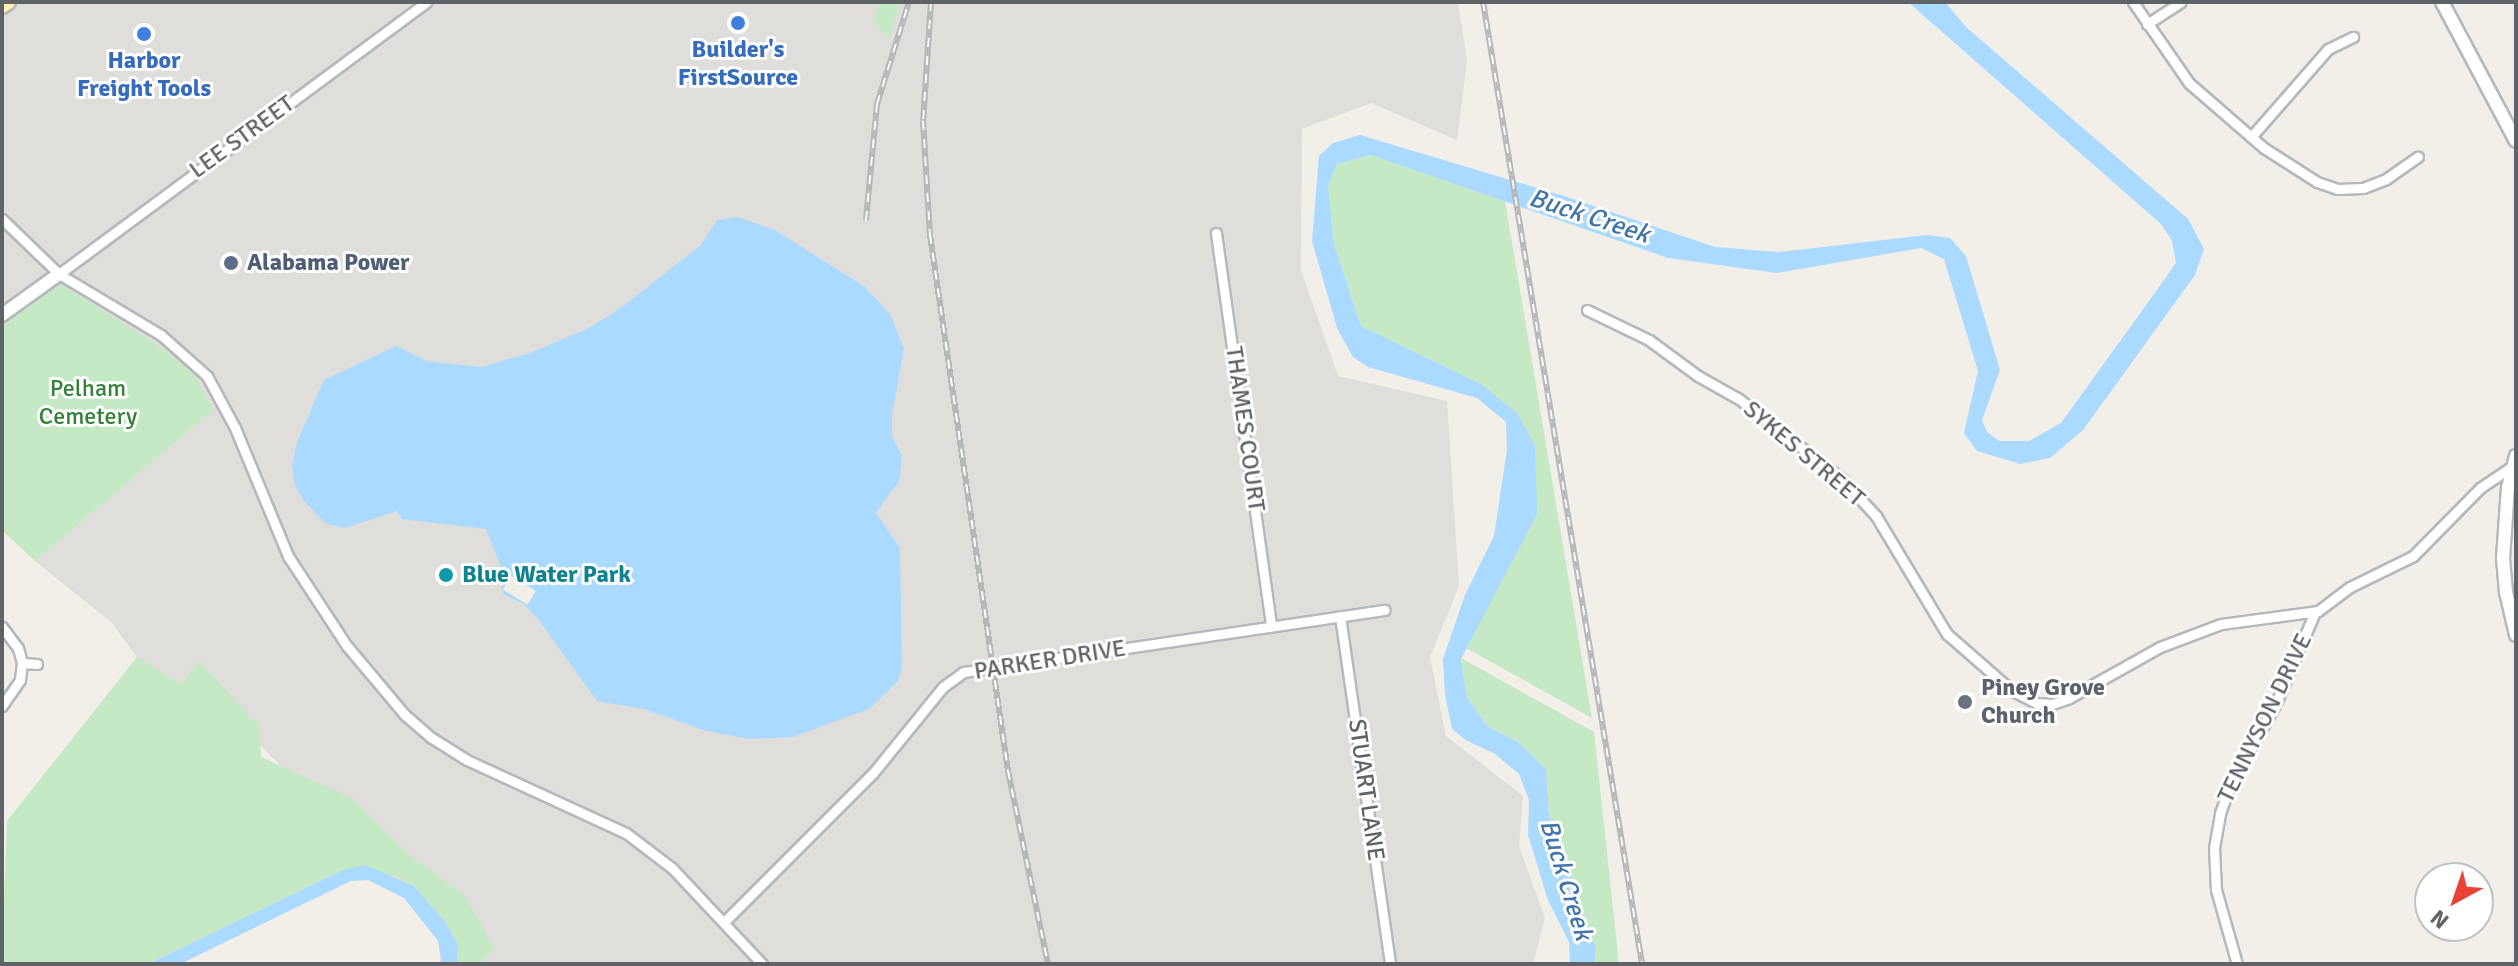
<!DOCTYPE html>
<html>
<head>
<meta charset="utf-8">
<style>
  body { margin:0 }
  #map { position:relative; width:2518px; height:966px; overflow:hidden; background:#f1efe8; font-family:Signika,sans-serif }
  div>[style] { position:absolute }
  [style*='--x'] { left:calc(var(--x)*1px); top:calc(var(--y)*1px); width:calc(var(--w)*1px); rotate:calc(var(--a)*1deg) }
  .industrial>* { inset:0; background:#e0deda }
  .green>* { inset:0; background:#c5e8c5 }
  .water>* { inset:0; background:#aadaff }
  .pier>* { inset:0; background:#f1efe8; transform-origin:0 0 }
  .roads { filter:drop-shadow(2px 0 #b5b8bc) drop-shadow(-2px 0 #b5b8bc) drop-shadow(0 2px #b5b8bc) drop-shadow(0 -2px #b5b8bc) }
  .street>* { height:9px; margin:-4.5px; padding:0 4.5px; transform-origin:4.5px; border-radius:4.5px; background:#fff }
  .secondary>* { height:12px; margin:-6px; padding:0 6px; transform-origin:6px; border-radius:6px; background:#fff }
  .primary>* { height:14px; margin:-7px; padding:0 7px; transform-origin:7px; border-radius:7px; background:#fff2af }
  .rail>* { height:6px; margin-top:-3px; transform-origin:0; background:repeating-linear-gradient(90deg,#fff 0 9px,#b6b7b8 0 18px); box-sizing:border-box; border-block:2px solid #b6b7b8 }
  .dots>* { width:22px; height:22px; translate:-50% -50%; box-sizing:border-box; border:4px solid #fff; border-radius:50% }
  span { translate:-50% -50%; white-space:nowrap; text-align:center; line-height:1.15; -webkit-text-stroke:6px #fff; paint-order:stroke }
  .shop-label { font-size:24px; color:#366cbe; font-weight:700 }
  .street-label { font-size:24px; color:#5f6368 }
  .service-label { font-size:24px; color:#4e5e75; font-weight:700 }
  .left { translate:0 -50%; text-align:left }
  .park-label { font-size:24px; color:#348238 }
  .culture-label { font-size:24px; color:#0d838f; font-weight:700 }
  .worship-label { font-size:24px; color:#5b616d; font-weight:700 }
  .water-label { font-size:26px; color:#4174aa; font-style:italic }
  .frame { position:absolute; inset:0; border:4px solid #5f6368; pointer-events:none }
  .north { position:absolute; left:2414px; top:862px; width:80px; height:80px; box-sizing:border-box; background:#fff; border:2px solid #bfc1c3; border-radius:50%; rotate:220deg; font-size:22px; font-weight:700; line-height:32px; text-align:center; color:#5f6368 }
  .north::after { content:''; display:block; margin:auto; width:28px; height:36px; background:#ea4335; clip-path:polygon(50% 0,100% 100%,50% 72%,0 100%) }
</style>
</head>
<body>
<div id="map">
  <div class="industrial">
    <div style="clip-path:polygon(2px 2px,1458px 2px,1467px 61px,1457px 140px,1371px 103px,1302px 129px,1301px 270px,1338px 376px,1447px 401px,1459px 586px,1430px 657px,1446px 736px,1523px 796px,1519px 846px,1545px 918px,1533px 964px,440px 964px,442px 929px,261px 746px,190px 729px,111px 622px,35px 561px,214px 410px,2px 324px)"></div>
  </div>
  <div class="green">
    <div style="clip-path:polygon(880px 2px,899px 2px,890px 39px,874px 23px)"></div>
    <div style="clip-path:polygon(1371px 155px,1505px 201px,1592px 718px,1466px 648px,1491px 598px,1535px 446px,1481px 384px,1361px 326px,1334px 244px,1328px 186px,1337px 164px)"></div>
    <div style="clip-path:polygon(58px 282px,162px 348px,194px 374px,214px 410px,35px 561px,2px 530px,2px 324px)"></div>
    <div style="clip-path:polygon(137px 657px,181px 685px,199px 661px,259px 726px,261px 757px,352px 798px,406px 852px,463px 894px,495px 949px,478px 964px,457px 964px,458px 945px,446px 923px,414px 886px,399px 877px,343px 870px,148px 964px,2px 964px,7px 821px)"></div>
    <div style="clip-path:polygon(1461px 658px,1594px 732px,1619px 964px,1595px 964px,1596px 948px,1549px 815px,1546px 769px,1518px 742px,1488px 727px,1467px 697px)"></div>
  </div>
  <div class="water">
    <div style="clip-path:polygon(1908px 2px,1945px 2px,1966px 27px,2188px 219px,2204px 249px,2195px 275px,2083px 430px,2050px 458px,2020px 464px,1977px 451px,1964px 433px,1978px 371px,1944px 259px,1921px 248px,1777px 273px,1668px 258px,1371px 155px,1337px 164px,1328px 186px,1334px 244px,1361px 326px,1481px 384px,1518px 414px,1535px 446px,1537px 514px,1461px 659px,1467px 697px,1488px 727px,1518px 742px,1546px 769px,1549px 815px,1596px 948px,1595px 964px,1570px 964px,1569px 942px,1548px 900px,1528px 835px,1529px 800px,1519px 774px,1495px 754px,1466px 740px,1452px 729px,1445px 695px,1443px 659px,1465px 595px,1494px 536px,1507px 450px,1506px 422px,1477px 398px,1368px 367px,1353px 357px,1337px 328px,1312px 241px,1319px 156px,1333px 143px,1360px 135px,1564px 196px,1715px 247px,1779px 252px,1927px 235px,1950px 238px,1966px 256px,2000px 370px,1982px 420px,1987px 432px,1999px 441px,2029px 441px,2061px 423px,2157px 290px,2176px 263px,2172px 241px,2161px 224px)"></div>
    <div style="clip-path:polygon(737px 217px,775px 230px,865px 287px,890px 314px,904px 349px,892px 414px,892px 436px,902px 456px,899px 481px,876px 513px,900px 548px,902px 667px,898px 681px,869px 709px,793px 737px,748px 739px,707px 731px,643px 709px,597px 701px,538px 619px,524px 604px,503px 594px,501px 583px,505px 577px,486px 529px,402px 519px,397px 511px,345px 528px,326px 524px,303px 500px,295px 485px,292px 466px,297px 442px,324px 380px,396px 346px,427px 361px,481px 367px,530px 353px,589px 328px,622px 307px,701px 245px,717px 220px)"></div>
    <div style="clip-path:polygon(365px 865px,414px 886px,446px 923px,458px 945px,457px 964px,442px 964px,438px 941px,404px 898px,368px 880px,351px 881px,180px 964px,148px 964px,343px 870px)"></div>
  </div>
  <div class="pier">
    <div style="left:511px;top:576px;width:29px;height:16px;rotate:31deg"></div>
  </div>
  <div class="roads">
    <div class="street">
      <div style="--x:2133;--y:2;--w:98;--a:55.3"></div>
      <div style="--x:2189;--y:83;--w:99;--a:40.9"></div>
      <div style="--x:2264;--y:148;--w:63;--a:32.7"></div>
      <div style="--x:2317;--y:182;--w:21;--a:19"></div>
      <div style="--x:2337;--y:189;--w:26;--a:-2"></div>
      <div style="--x:2363;--y:188;--w:25;--a:-21"></div>
      <div style="--x:2386;--y:179;--w:39;--a:-35"></div>
      <div style="--x:2147;--y:24;--w:40;--a:-32.9"></div>
      <div style="--x:2251;--y:137;--w:117;--a:-48.8"></div>
      <div style="--x:2328;--y:49;--w:28;--a:-26"></div>
      <div style="--x:2;--y:219;--w:79;--a:44"></div>
      <div style="--x:59;--y:274;--w:119;--a:30.9"></div>
      <div style="--x:161;--y:335;--w:62;--a:41.7"></div>
      <div style="--x:207;--y:376;--w:59;--a:61.7"></div>
      <div style="--x:235;--y:428;--w:139;--a:67.5"></div>
      <div style="--x:288;--y:556;--w:108;--a:56.8"></div>
      <div style="--x:347;--y:646;--w:89;--a:50"></div>
      <div style="--x:404;--y:714;--w:37;--a:41"></div>
      <div style="--x:432;--y:738;--w:41;--a:32.2"></div>
      <div style="--x:467;--y:760;--w:175;--a:24.7"></div>
      <div style="--x:626;--y:833;--w:58;--a:37.3"></div>
      <div style="--x:672;--y:868;--w:132;--a:46.8"></div>
      <div style="--x:1216;--y:233;--w:397;--a:82"></div>
      <div style="--x:59;--y:274;--w:457;--a:-36.5"></div>
      <div style="--x:1587;--y:310;--w:69;--a:25.8"></div>
      <div style="--x:1649;--y:340;--w:61;--a:36.3"></div>
      <div style="--x:1698;--y:376;--w:47;--a:29.3"></div>
      <div style="--x:1739;--y:399;--w:132;--a:37.9"></div>
      <div style="--x:1843;--y:480;--w:49;--a:47.5"></div>
      <div style="--x:1876;--y:516;--w:138;--a:59"></div>
      <div style="--x:1947;--y:634;--w:85;--a:41.2"></div>
      <div style="--x:2011;--y:690;--w:29;--a:27"></div>
      <div style="--x:2037;--y:703;--w:15;--a:4"></div>
      <div style="--x:2052;--y:704;--w:18;--a:-19"></div>
      <div style="--x:2069;--y:698;--w:104;--a:-29.3"></div>
      <div style="--x:2160;--y:647;--w:65;--a:-20.7"></div>
      <div style="--x:2221;--y:624;--w:98;--a:-7.6"></div>
      <div style="--x:2318;--y:611;--w:40;--a:-37"></div>
      <div style="--x:2350;--y:587;--w:70;--a:-26.2"></div>
      <div style="--x:2413;--y:556;--w:95;--a:-45.4"></div>
      <div style="--x:2480;--y:488;--w:40;--a:-34"></div>
      <div style="--x:1340;--y:616;--w:352;--a:81.8"></div>
      <div style="--x:2;--y:627;--w:26;--a:53"></div>
      <div style="--x:18;--y:648;--w:16;--a:75"></div>
      <div style="--x:22;--y:663;--w:17;--a:97"></div>
      <div style="--x:20;--y:680;--w:32;--a:125"></div>
      <div style="--x:22;--y:663;--w:15;--a:4"></div>
      <div style="--x:724;--y:922;--w:211;--a:-45"></div>
      <div style="--x:873;--y:773;--w:111;--a:-50.9"></div>
      <div style="--x:943;--y:687;--w:26;--a:-36"></div>
      <div style="--x:964;--y:672;--w:425;--a:-8.4"></div>
      <div style="--x:2237;--y:964;--w:77;--a:-105.8"></div>
      <div style="--x:2216;--y:890;--w:42;--a:-92.7"></div>
      <div style="--x:2214;--y:848;--w:36;--a:-80"></div>
      <div style="--x:2220;--y:813;--w:30;--a:-70"></div>
      <div style="--x:2230;--y:785;--w:94;--a:-60.7"></div>
      <div style="--x:2276;--y:703;--w:99;--a:-66.8"></div>
    </div>
    <div class="secondary">
      <div style="--x:2442;--y:2;--w:157;--a:62"></div>
      <div style="--x:2;--y:315;--w:70;--a:-35.7"></div>
      <div style="--x:2516;--y:456;--w:32;--a:104"></div>
      <div style="--x:2508;--y:487;--w:71;--a:94"></div>
      <div style="--x:2503;--y:558;--w:34;--a:85"></div>
      <div style="--x:2506;--y:592;--w:44;--a:76.9"></div>
    </div>
    <div class="primary">
      <div style="--x:2;--y:6;--w:7;--a:-34"></div>
    </div>
  </div>
  <div class="rail">
    <div style="--x:931;--y:2;--w:119;--a:93.8"></div>
    <div style="--x:923;--y:121;--w:114;--a:86.5"></div>
    <div style="--x:930;--y:235;--w:542;--a:81.72"></div>
    <div style="--x:1008;--y:771;--w:197;--a:78.3"></div>
    <div style="--x:1483;--y:2;--w:975;--a:80.61"></div>
    <div style="--x:866;--y:220;--w:117;--a:-84.6"></div>
    <div style="--x:877;--y:104;--w:107;--a:-72.6"></div>
  </div>
  <div class="dots">
    <div style="left:738px;top:23px;background:#3f7fe0"></div>
    <div style="left:144px;top:34px;background:#3f7fe0"></div>
    <div style="left:231px;top:263px;background:#5c6f8a"></div>
    <div style="left:446px;top:575px;background:#0f9aa8"></div>
    <div style="left:1965px;top:702px;background:#6b7280"></div>
  </div>
  <div class="shop-label">
    <span style="left:738px;top:64px">Builder's<br>FirstSource</span>
    <span style="left:144px;top:75px">Harbor<br>Freight Tools</span>
  </div>
  <div class="street-label">
    <span style="left:242px;top:137px;rotate:-36deg">LEE STREET</span>
    <span style="left:1245px;top:429px;rotate:82deg">THAMES COURT</span>
    <span style="left:1804px;top:454px;rotate:40deg">SYKES STREET</span>
    <span style="left:1050px;top:660px;rotate:-9deg">PARKER DRIVE</span>
    <span style="left:2265px;top:718px;rotate:-64deg">TENNYSON DRIVE</span>
    <span style="left:1366px;top:790px;rotate:82deg">STUART LANE</span>
  </div>
  <div class="service-label">
    <span class="left" style="left:247px;top:263px">Alabama Power</span>
  </div>
  <div class="park-label">
    <span style="left:88px;top:403px">Pelham<br>Cemetery</span>
  </div>
  <div class="culture-label">
    <span class="left" style="left:462px;top:575px">Blue Water Park</span>
  </div>
  <div class="worship-label">
    <span class="left" style="left:1981px;top:702px">Piney Grove<br>Church</span>
  </div>
  <div class="water-label">
    <span style="left:1589px;top:217px;rotate:18deg">Buck Creek</span>
    <span style="left:1565px;top:880px;rotate:73deg">Buck Creek</span>
  </div>
  <div class="frame"></div>
  <div class="north">N</div>
</div>
</body>
</html>
